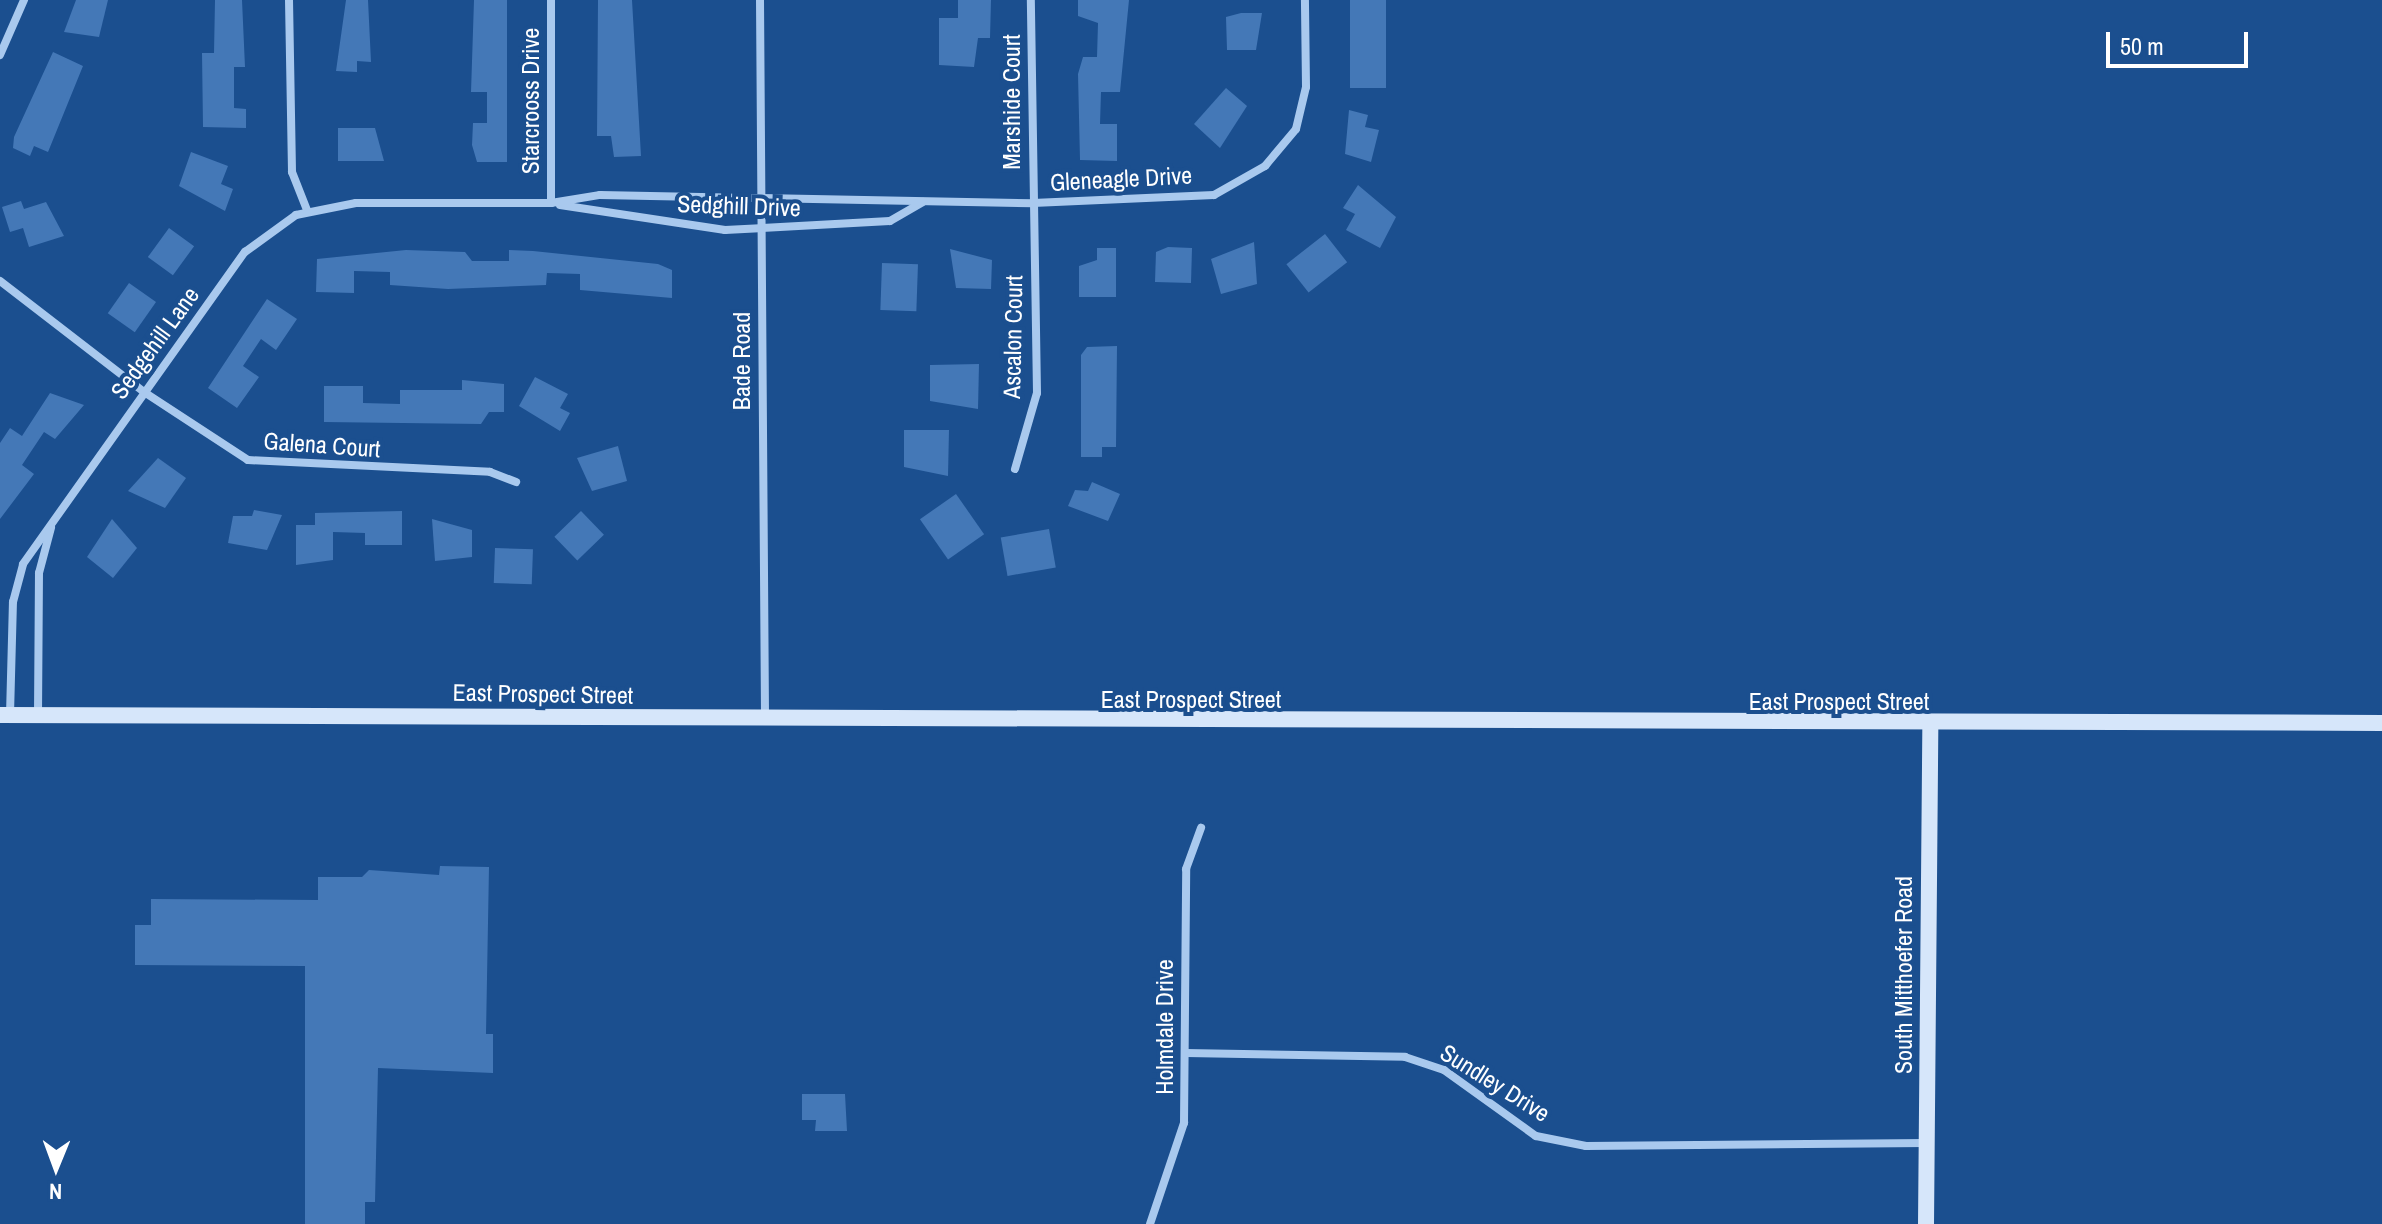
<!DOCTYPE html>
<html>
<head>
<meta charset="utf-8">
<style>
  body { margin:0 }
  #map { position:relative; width:2382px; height:1224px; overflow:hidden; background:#1b4f8f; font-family:"Archivo Narrow",sans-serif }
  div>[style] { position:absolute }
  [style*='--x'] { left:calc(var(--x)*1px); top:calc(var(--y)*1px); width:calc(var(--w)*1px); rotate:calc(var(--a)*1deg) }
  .building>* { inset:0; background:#4478b7; transform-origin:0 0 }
  .street>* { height:8px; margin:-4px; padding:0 4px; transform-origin:4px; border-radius:4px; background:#a9c9ee }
  .secondary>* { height:16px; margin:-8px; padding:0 8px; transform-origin:8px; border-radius:8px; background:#d6e6fa }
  span { translate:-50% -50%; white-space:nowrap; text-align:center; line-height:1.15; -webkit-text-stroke:8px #1b4f8f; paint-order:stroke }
  .street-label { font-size:24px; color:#fff }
  .north { position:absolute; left:16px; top:1128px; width:80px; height:80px; -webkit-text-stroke:6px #1b4f8f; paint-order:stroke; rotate:181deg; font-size:22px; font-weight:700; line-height:32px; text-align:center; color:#fff }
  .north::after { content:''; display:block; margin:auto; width:28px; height:36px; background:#fff; clip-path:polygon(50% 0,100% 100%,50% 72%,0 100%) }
  .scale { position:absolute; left:2106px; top:32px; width:142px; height:36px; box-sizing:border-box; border:4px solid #fff; border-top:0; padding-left:10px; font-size:24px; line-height:28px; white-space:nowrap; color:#fff; -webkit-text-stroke:6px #1b4f8f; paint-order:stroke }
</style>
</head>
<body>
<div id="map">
  <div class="building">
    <div style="clip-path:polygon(76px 0,108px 0,99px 37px,64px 32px)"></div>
    <div style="clip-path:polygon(215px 0,242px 0,245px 67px,234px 67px,234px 108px,246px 109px,246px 128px,203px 127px,202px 53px,214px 53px)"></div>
    <div style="clip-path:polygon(346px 0,368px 0,371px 62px,357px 61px,357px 72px,336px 71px)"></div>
    <div style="clip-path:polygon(474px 0,507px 0,507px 162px,477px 162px,472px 145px,473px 123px,487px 123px,487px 92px,471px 92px)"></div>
    <div style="clip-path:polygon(598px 0,632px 0,641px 156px,614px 157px,611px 136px,597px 136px)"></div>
    <div style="clip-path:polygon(958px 0,991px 0,990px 38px,978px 38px,974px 67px,939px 65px,939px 18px,958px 18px)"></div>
    <div style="clip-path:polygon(1078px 0,1129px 0,1120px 92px,1101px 92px,1100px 124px,1117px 124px,1117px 161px,1080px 160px,1078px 74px,1083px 57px,1097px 57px,1098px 23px,1078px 16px)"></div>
    <div style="left:1350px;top:0;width:36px;height:88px"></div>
    <div style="clip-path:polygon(1241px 13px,1262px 13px,1256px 50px,1227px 50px,1226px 17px)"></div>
    <div style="clip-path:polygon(53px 52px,83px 66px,48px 152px,34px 146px,30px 156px,13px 148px,14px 137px)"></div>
    <div style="clip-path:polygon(1226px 88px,1247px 106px,1220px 148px,1194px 124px)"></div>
    <div style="clip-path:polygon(1349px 110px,1368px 115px,1365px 127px,1379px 130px,1371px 162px,1345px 154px)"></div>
    <div style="clip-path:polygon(338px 128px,375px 128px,384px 161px,338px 161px)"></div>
    <div style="clip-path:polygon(191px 152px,228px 166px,221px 184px,233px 189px,225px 211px,179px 186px)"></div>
    <div style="clip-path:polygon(1358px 185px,1396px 217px,1380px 248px,1346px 230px,1355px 214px,1343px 208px)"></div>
    <div style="clip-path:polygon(21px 201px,24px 209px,46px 202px,64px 236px,29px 247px,23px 228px,10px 232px,2px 207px)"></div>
    <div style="left:169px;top:228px;width:31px;height:36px;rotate:36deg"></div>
    <div style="left:1325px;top:234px;width:36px;height:49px;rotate:52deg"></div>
    <div style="clip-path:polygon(1254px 242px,1257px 284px,1221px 294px,1211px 259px)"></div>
    <div style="clip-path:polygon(1168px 247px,1192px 248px,1191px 283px,1155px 282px,1156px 252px)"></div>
    <div style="clip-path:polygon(1097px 248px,1116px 248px,1116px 297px,1079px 297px,1079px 266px,1097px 260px)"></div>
    <div style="clip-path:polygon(950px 249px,992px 260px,991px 289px,956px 288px)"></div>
    <div style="clip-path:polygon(406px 250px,465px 252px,472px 261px,509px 261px,509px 250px,533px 251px,658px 264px,672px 270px,672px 298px,580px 290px,580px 274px,547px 273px,546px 285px,448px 289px,390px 285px,390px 272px,354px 271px,354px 293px,316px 292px,317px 259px)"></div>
    <div style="left:882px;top:263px;width:36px;height:47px;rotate:2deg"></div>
    <div style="left:129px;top:283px;width:33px;height:37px;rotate:35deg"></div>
    <div style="clip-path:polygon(267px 299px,297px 319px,276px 350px,261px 339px,243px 366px,259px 377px,237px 408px,208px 388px)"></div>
    <div style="clip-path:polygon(1117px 346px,1116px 447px,1102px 447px,1102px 457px,1081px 457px,1081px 355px,1087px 347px)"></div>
    <div style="clip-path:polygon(979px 364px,978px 409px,930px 401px,930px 365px)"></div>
    <div style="clip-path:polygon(535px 377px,568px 394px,560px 408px,570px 413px,560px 431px,519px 406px)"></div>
    <div style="clip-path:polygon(462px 380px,504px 384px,504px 412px,489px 412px,481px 424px,324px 422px,324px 386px,363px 386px,363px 403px,400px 404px,400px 390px,462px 390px)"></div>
    <div style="clip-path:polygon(50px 393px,84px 405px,55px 439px,44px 432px,22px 465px,34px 474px,0 519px,0 443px,10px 428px,22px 436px)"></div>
    <div style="clip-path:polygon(904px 430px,949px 430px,948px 476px,904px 467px)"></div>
    <div style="clip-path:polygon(618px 446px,627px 481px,592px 491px,577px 458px)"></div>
    <div style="clip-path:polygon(158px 458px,186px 478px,165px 508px,128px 491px)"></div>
    <div style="clip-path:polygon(1092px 482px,1120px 494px,1108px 521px,1068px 506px,1075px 490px,1088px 491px)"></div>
    <div style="left:956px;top:494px;width:49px;height:44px;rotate:55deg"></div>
    <div style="clip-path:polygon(254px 510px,282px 515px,267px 550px,228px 543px,233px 516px,252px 516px)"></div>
    <div style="clip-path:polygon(402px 511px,402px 545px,365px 545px,365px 533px,333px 532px,333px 560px,296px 565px,296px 525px,315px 525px,315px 513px)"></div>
    <div style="left:581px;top:511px;width:33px;height:37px;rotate:46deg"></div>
    <div style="clip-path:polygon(112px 519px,137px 548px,113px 578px,87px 557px)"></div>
    <div style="clip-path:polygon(432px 519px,472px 530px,472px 557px,435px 561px)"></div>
    <div style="left:1049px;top:529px;width:39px;height:49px;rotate:80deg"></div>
    <div style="left:495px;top:548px;width:38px;height:35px;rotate:2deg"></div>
    <div style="clip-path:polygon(440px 866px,489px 867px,486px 1034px,493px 1034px,493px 1073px,378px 1068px,375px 1202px,365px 1202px,365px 1224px,305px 1224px,305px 966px,135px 965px,135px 925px,151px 925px,151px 899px,318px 900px,318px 877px,362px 877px,369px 870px,439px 875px)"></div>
    <div style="clip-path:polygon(802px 1094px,845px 1094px,847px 1131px,815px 1131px,816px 1120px,802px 1120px)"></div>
  </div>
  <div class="street">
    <div style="--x:289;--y:0;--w:172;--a:89"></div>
    <div style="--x:292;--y:172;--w:41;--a:68.5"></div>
    <div style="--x:551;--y:0;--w:203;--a:90"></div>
    <div style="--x:760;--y:0;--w:718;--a:89.6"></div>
    <div style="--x:0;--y:55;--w:60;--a:-66.4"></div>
    <div style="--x:560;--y:205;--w:167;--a:8.6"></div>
    <div style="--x:725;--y:230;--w:165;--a:-3.1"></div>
    <div style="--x:890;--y:221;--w:38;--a:-30"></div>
    <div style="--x:0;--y:281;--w:182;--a:37.6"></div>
    <div style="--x:144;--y:392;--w:124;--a:33.2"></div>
    <div style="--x:248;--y:460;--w:242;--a:2.8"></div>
    <div style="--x:490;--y:472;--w:28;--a:21"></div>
    <div style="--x:1015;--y:469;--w:79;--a:-73.9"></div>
    <div style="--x:1037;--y:393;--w:393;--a:-90.9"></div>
    <div style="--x:10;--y:715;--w:113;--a:-88.5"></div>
    <div style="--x:13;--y:602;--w:39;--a:-75"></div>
    <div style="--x:23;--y:564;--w:383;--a:-54.6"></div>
    <div style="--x:245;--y:252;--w:63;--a:-36"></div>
    <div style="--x:296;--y:215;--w:61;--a:-11.3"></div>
    <div style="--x:356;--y:203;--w:195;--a:0"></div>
    <div style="--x:551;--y:203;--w:50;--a:-9.3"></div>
    <div style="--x:600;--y:195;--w:433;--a:1.1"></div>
    <div style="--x:1033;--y:203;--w:181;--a:-2.5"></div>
    <div style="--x:1214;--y:195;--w:59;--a:-29.6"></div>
    <div style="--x:1265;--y:166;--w:48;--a:-50"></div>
    <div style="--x:1296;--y:129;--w:43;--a:-76.6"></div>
    <div style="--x:1306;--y:87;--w:87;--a:-90.7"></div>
    <div style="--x:38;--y:715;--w:142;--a:-89.6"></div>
    <div style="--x:39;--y:573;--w:47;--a:-75.1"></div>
    <div style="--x:1186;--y:1053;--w:219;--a:1"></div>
    <div style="--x:1405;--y:1057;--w:41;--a:18.4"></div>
    <div style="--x:1444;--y:1070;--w:113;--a:35.7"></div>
    <div style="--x:1536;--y:1136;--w:51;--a:11.3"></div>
    <div style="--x:1586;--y:1146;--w:340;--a:-0.5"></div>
    <div style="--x:1150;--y:1224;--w:107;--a:-71.4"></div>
    <div style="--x:1184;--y:1123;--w:254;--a:-89.5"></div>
    <div style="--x:1186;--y:869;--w:44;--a:-69.9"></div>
  </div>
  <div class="secondary">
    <div style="--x:0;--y:715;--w:2382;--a:0.19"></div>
    <div style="--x:1926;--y:1224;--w:498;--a:-89.5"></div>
  </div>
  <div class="street-label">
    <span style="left:531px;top:101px;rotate:-90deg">Starcrooss Drive</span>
    <span style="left:1012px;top:102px;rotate:-90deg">Marshide Court</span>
    <span style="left:1121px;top:179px;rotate:-3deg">Gleneagle Drive</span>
    <span style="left:739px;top:206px;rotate:2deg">Sedghill Drive</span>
    <span style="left:1013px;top:337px;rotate:-89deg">Ascalon Court</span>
    <span style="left:155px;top:343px;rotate:-54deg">Sedgehill Lane</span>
    <span style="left:742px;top:361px;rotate:-90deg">Bade Road</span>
    <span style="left:322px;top:445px;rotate:4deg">Galena Court</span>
    <span style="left:543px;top:694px;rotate:1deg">East Prospect Street</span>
    <span style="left:1191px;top:700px">East Prospect Street</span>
    <span style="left:1839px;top:702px">East Prospect Street</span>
    <span style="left:1904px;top:975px;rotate:-90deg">South Mitthoefer Road</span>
    <span style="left:1165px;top:1027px;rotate:-90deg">Holmdale Drive</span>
    <span style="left:1495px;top:1083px;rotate:32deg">Sundley Drive</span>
  </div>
  <div class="north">N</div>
  <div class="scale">50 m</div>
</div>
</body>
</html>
